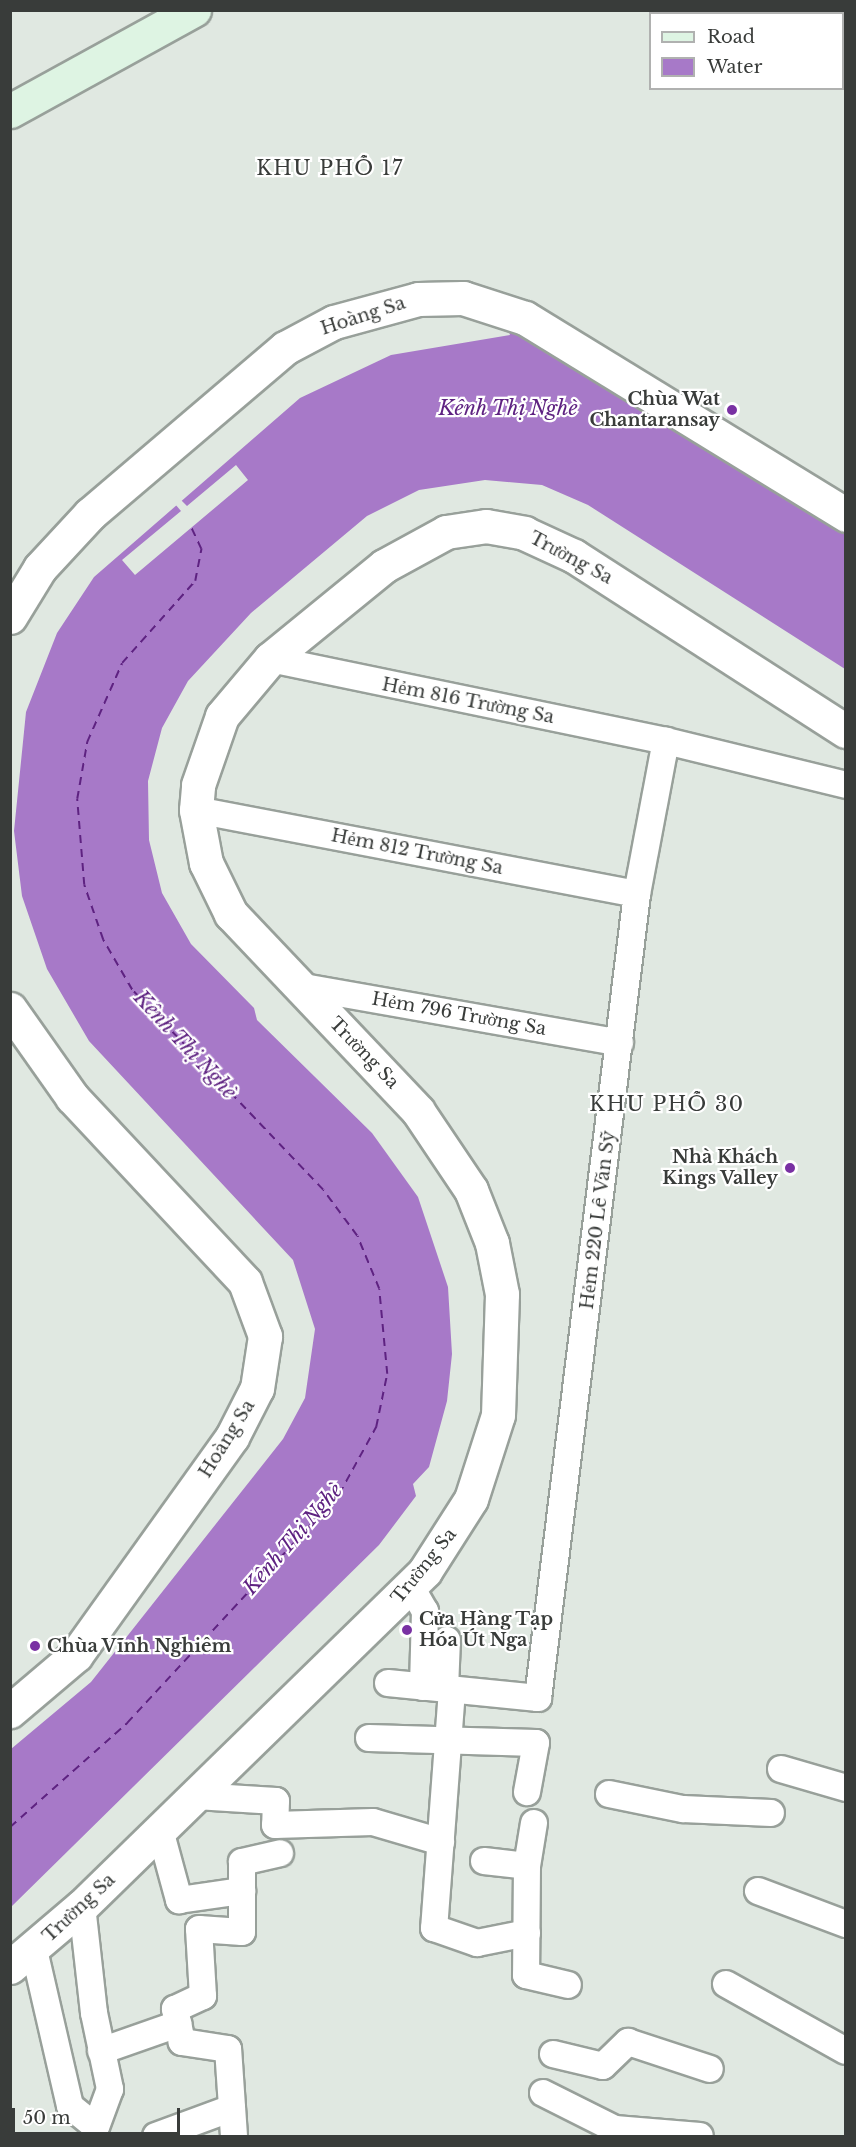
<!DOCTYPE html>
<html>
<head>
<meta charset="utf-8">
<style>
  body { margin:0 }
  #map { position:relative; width:856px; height:2147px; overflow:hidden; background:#e0e8e1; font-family:"Libre Baskerville",serif }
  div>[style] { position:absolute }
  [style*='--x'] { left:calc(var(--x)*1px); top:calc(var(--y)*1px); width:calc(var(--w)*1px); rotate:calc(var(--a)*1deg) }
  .water>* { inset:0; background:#a779c8 }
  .pier>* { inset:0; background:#e0e8e1 }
  .ferry>* { height:1.5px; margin-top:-0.75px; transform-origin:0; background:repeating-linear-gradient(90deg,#5e2281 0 8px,transparent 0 14px) }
  .roads { filter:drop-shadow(2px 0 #98a09a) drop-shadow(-2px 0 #98a09a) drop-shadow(0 2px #98a09a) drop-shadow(0 -2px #98a09a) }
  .minor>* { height:26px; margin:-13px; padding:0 13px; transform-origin:13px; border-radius:13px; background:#fff }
  .tertiary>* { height:33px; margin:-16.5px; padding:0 16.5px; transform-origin:16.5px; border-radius:16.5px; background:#fff }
  .secondary>* { height:33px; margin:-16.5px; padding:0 16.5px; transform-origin:16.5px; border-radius:16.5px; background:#def4e3 }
  .dots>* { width:16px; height:16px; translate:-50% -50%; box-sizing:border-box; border:3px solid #fff; border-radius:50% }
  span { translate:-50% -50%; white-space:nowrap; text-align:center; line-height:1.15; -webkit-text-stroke:4.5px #fff; paint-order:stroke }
  .street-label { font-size:18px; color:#393c3a }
  .poi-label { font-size:18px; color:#393c3a; font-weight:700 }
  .right { translate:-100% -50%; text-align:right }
  .left { translate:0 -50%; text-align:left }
  .neighbourhood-label { font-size:20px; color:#393c3a; letter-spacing:1.5px }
  .water-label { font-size:20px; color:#5e2281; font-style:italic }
  .frame { position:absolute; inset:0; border:12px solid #393c3a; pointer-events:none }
  .legend { position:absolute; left:649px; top:12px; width:195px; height:78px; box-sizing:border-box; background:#fff; border:2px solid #b0b1b0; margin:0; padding:8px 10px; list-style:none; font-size:18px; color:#393c3a }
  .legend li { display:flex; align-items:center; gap:12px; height:30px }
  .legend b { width:30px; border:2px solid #b0b1b0 }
  .scale { position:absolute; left:12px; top:2108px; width:168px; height:27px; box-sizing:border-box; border:3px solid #393c3a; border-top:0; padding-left:8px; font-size:18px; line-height:21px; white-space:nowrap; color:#393c3a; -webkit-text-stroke:4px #fff; paint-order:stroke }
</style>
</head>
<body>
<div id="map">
  <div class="water">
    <div style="clip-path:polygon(506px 322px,845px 530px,845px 669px,588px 505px,542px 485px,485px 480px,419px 490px,367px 516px,251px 613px,188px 681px,162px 728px,148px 781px,149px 840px,162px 893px,191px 944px,254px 1008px,257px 1020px,372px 1133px,418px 1197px,448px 1287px,452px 1354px,447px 1401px,429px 1467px,413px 1484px,416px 1496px,379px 1545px,11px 1907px,11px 1749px,91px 1682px,283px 1439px,305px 1398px,315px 1329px,293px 1260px,89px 1041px,47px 969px,22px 896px,14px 831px,26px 712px,57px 633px,94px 577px,300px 398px,391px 355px,510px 335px)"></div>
  </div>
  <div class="pier">
    <div style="clip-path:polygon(236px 465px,248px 480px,135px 575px,122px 560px,181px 511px,175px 504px,180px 499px,187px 506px)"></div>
  </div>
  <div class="ferry">
    <div style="--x:10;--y:1827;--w:157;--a:-41.6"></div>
    <div style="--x:127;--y:1723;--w:312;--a:-47.2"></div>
    <div style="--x:339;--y:1494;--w:77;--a:-61.1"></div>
    <div style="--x:376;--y:1427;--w:54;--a:-78.3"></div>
    <div style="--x:387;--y:1374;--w:85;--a:-95.4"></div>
    <div style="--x:379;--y:1289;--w:57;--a:-112.5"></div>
    <div style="--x:357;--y:1236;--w:57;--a:-126.5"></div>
    <div style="--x:323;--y:1190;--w:277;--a:-133.7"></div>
    <div style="--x:132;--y:990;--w:58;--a:-120.1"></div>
    <div style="--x:103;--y:940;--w:58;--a:-109.1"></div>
    <div style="--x:84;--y:885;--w:86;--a:-94.7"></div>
    <div style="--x:77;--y:799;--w:58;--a:-80"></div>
    <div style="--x:87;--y:742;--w:86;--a:-66.1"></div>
    <div style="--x:122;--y:663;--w:110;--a:-48.3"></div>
    <div style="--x:195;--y:581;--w:33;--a:-79"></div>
    <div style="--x:201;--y:549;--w:23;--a:-115"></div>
  </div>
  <div class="roads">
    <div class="minor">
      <div style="--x:270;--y:659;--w:404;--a:11.7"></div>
      <div style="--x:196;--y:810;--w:449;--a:10.8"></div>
      <div style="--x:298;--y:986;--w:327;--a:10"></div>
      <div style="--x:411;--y:1587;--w:28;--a:60"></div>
      <div style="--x:425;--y:1611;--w:76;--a:91.5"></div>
      <div style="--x:388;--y:1683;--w:151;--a:5.7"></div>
      <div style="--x:538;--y:1698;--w:810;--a:-82.98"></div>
      <div style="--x:637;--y:894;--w:156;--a:-79.3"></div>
      <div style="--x:666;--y:741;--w:185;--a:13.7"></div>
      <div style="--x:445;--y:1689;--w:49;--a:-87.7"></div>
      <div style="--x:452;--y:1690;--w:239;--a:94.3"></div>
      <div style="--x:434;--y:1928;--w:46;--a:19.2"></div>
      <div style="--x:477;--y:1943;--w:51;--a:-11.3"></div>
      <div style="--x:369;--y:1738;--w:167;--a:1.7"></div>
      <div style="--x:536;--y:1743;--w:50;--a:100.4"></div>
      <div style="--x:781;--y:1769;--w:68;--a:16.3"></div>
      <div style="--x:609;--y:1794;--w:76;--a:11.5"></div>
      <div style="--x:683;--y:1809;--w:88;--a:2.6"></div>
      <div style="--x:196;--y:1796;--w:80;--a:3.6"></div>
      <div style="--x:276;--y:1801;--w:24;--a:92"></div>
      <div style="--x:275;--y:1825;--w:98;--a:-1.8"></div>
      <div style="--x:373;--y:1822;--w:71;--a:16.4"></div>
      <div style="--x:534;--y:1823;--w:44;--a:99.2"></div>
      <div style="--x:527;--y:1866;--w:109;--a:90.5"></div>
      <div style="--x:526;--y:1975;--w:43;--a:13.4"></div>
      <div style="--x:160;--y:1830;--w:73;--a:74.8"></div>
      <div style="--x:179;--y:1900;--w:64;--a:-8.1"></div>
      <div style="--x:484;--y:1861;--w:43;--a:6.6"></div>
      <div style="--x:758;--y:1891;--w:94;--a:20.6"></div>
      <div style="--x:82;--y:1906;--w:108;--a:83.6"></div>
      <div style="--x:94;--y:2013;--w:78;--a:78.1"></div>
      <div style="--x:110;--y:2089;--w:40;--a:110.2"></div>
      <div style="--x:34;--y:1950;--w:160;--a:77"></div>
      <div style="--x:70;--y:2106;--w:33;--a:39"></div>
      <div style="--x:726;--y:1984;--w:137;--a:29.2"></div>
      <div style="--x:101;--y:2051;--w:82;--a:-19.3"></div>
      <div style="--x:553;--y:2054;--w:51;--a:13.5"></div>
      <div style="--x:603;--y:2066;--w:35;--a:-44"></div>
      <div style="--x:628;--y:2042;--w:86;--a:18.2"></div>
      <div style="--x:543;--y:2093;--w:80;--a:26.6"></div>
      <div style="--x:615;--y:2129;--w:85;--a:4.7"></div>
      <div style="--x:156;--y:2136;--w:81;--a:-20.2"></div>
      <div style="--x:234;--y:2136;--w:87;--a:-93.9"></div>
      <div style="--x:228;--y:2049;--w:47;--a:-171.3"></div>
      <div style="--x:182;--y:2042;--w:34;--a:-102"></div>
      <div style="--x:175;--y:2009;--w:31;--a:-25"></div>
      <div style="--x:203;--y:1996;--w:67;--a:-93.4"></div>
      <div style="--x:199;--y:1929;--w:43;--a:4"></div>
      <div style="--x:242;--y:1932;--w:70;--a:-90"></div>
      <div style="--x:242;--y:1862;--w:39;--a:-13"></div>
    </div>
    <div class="tertiary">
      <div style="--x:10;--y:617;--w:57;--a:-58.5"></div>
      <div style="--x:40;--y:568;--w:74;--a:-47.2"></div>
      <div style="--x:90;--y:514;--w:256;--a:-40.4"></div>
      <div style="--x:285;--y:348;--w:55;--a:-28"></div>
      <div style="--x:334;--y:322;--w:87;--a:-15.3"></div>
      <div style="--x:418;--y:299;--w:45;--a:-1.3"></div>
      <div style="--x:463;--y:298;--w:65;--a:17.9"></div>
      <div style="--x:525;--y:318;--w:377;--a:31.5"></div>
      <div style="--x:10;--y:1009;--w:108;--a:54.8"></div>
      <div style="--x:72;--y:1097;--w:253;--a:46.9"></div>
      <div style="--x:245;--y:1282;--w:58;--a:69.7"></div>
      <div style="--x:265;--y:1336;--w:53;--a:98.7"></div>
      <div style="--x:257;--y:1388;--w:55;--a:117"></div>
      <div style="--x:232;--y:1437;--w:268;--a:125.6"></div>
      <div style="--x:76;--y:1655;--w:87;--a:139.7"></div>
      <div style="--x:10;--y:1967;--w:94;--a:-40.3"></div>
      <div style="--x:82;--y:1906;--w:479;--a:-44.3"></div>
      <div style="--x:425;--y:1571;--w:85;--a:-57.4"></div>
      <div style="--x:471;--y:1499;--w:88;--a:-72.2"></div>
      <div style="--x:498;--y:1415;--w:121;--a:-88.1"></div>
      <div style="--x:502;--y:1294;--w:52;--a:-101.1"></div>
      <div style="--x:492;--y:1243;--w:57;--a:-111.6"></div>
      <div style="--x:471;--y:1190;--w:95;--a:-123.9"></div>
      <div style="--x:418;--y:1111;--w:272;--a:-133.5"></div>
      <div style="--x:231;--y:914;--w:57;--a:-116.1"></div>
      <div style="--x:206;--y:863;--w:54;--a:-100.7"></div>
      <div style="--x:196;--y:810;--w:25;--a:-85"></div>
      <div style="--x:198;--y:785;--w:73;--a:-70.8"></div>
      <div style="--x:222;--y:716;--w:75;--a:-49.9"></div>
      <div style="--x:270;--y:659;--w:147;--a:-39.2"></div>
      <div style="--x:384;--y:566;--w:71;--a:-28.7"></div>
      <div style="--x:446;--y:532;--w:40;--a:-8.5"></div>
      <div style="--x:486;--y:526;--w:39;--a:10"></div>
      <div style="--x:524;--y:533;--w:55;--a:24.7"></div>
      <div style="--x:574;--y:556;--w:323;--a:32.8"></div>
    </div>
    <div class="secondary">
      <div style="--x:10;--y:111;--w:210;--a:-28.8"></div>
    </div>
  </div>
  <div class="dots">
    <div style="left:732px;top:410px;background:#7931a3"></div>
    <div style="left:790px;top:1168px;background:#7931a3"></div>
    <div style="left:407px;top:1630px;background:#7931a3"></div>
    <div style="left:35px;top:1646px;background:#7931a3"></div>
  </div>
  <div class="street-label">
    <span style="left:363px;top:316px;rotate:-18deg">Hoàng Sa</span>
    <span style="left:571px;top:558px;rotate:28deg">Trường Sa</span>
    <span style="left:468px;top:701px;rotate:11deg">Hẻm 816 Trường Sa</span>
    <span style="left:417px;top:852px;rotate:11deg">Hẻm 812 Trường Sa</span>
    <span style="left:459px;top:1014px;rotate:10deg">Hẻm 796 Trường Sa</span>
    <span style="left:364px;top:1053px;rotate:46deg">Trường Sa</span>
    <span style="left:598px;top:1220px;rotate:-83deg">Hẻm 220 Lê Văn Sỹ</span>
    <span style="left:227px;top:1439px;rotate:-58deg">Hoàng Sa</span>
    <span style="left:424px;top:1566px;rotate:-51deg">Trường Sa</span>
    <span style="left:79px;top:1908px;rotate:-43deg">Trường Sa</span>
  </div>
  <div class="poi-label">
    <span class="right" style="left:720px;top:410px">Chùa Wat<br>Chantaransay</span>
    <span class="right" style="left:778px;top:1168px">Nhà Khách<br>Kings Valley</span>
    <span class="left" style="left:419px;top:1630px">Cửa Hàng Tạp<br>Hóa Út Nga</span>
    <span class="left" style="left:47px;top:1646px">Chùa Vĩnh Nghiêm</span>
  </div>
  <div class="neighbourhood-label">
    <span style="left:330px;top:168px">KHU PHỐ 17</span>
    <span style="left:667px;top:1104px">KHU PHỐ 30</span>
  </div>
  <div class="water-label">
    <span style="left:508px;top:408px">Kênh Thị Nghè</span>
    <span style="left:185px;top:1045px;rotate:47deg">Kênh Thị Nghè</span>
    <span style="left:293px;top:1539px;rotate:-49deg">Kênh Thị Nghè</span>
  </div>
  <div class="frame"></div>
  <ul class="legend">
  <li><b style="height:8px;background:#def4e3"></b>Road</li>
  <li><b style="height:16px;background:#a779c8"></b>Water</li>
  </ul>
  <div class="scale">50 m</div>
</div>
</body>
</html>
